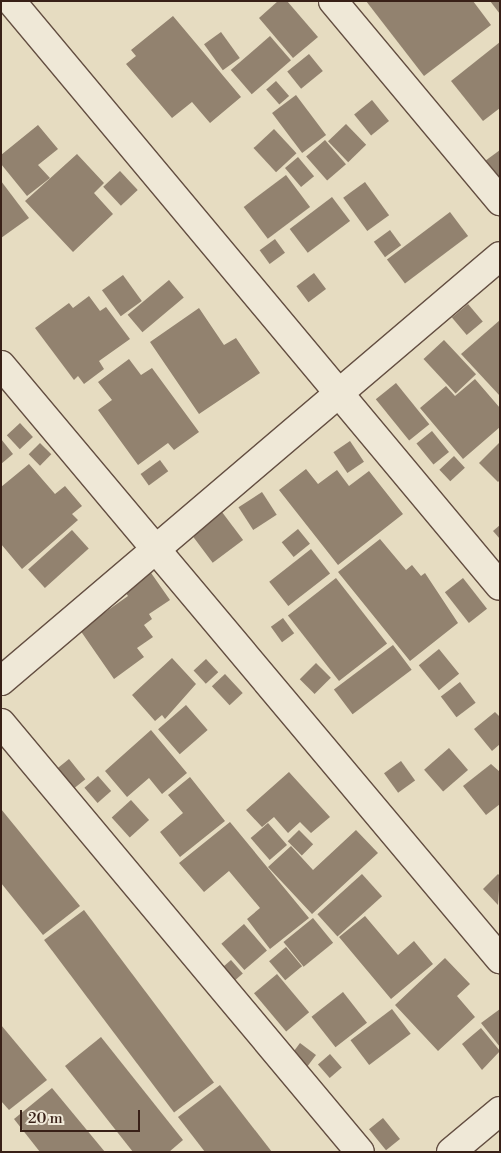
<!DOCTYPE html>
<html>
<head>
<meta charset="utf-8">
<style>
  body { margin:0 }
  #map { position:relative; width:501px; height:1153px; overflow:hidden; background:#e6dcc1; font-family:"Libre Bodoni",serif }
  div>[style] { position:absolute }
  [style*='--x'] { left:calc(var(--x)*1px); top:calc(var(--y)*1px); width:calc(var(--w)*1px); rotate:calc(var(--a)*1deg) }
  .building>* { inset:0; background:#92826f; transform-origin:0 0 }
  .roads { filter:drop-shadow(1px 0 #644f42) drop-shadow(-1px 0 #644f42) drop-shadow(0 1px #644f42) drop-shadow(0 -1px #644f42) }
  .minor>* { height:28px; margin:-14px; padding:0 14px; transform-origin:14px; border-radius:14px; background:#efe8d7 }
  span { translate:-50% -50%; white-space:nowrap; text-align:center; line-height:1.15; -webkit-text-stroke:4.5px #efe8d7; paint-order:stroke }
  .frame { position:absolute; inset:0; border:2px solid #382017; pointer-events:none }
  .scale { position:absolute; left:20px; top:1110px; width:120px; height:22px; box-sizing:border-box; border:2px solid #382017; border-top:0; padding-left:6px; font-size:15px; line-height:18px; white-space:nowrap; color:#382017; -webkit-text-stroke:4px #efe8d7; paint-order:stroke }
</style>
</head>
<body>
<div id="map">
  <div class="building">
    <div style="clip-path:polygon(278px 1px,287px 1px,318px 37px,293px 58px,259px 18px)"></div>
    <div style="clip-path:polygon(366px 1px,473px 1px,491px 25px,424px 76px)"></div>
    <div style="clip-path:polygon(490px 1px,500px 1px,500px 14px)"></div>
    <div style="clip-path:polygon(173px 16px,241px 97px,210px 123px,192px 102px,172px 118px,126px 64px,136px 56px,131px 50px)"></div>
    <div style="left:221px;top:32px;width:32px;height:21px;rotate:54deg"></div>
    <div style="left:270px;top:36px;width:32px;height:52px;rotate:49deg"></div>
    <div style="clip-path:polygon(500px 42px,500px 108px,483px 121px,451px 81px)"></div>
    <div style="left:309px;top:54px;width:22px;height:28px;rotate:51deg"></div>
    <div style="left:276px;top:81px;width:20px;height:13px;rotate:49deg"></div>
    <div style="left:296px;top:95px;width:50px;height:30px;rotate:53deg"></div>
    <div style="left:372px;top:100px;width:27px;height:23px;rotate:51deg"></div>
    <div style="left:346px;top:124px;width:29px;height:25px;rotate:46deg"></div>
    <div style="clip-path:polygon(38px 125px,58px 149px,38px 165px,50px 178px,27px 196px,1px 164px,1px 155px)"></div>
    <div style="left:274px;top:129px;width:33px;height:28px;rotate:47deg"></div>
    <div style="left:325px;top:140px;width:32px;height:25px;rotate:49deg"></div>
    <div style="clip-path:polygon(500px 150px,500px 180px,485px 161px)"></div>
    <div style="clip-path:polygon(77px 154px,104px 183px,94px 193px,113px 214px,73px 252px,25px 201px)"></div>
    <div style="left:298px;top:157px;width:25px;height:17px;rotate:50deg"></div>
    <div style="left:120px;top:171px;width:26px;height:23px;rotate:47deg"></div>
    <div style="left:286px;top:175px;width:40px;height:53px;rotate:53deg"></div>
    <div style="clip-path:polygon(1px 181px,29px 218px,1px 238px)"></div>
    <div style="left:365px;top:182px;width:41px;height:27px;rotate:54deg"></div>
    <div style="left:332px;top:197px;width:30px;height:53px;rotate:53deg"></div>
    <div style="left:450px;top:212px;width:30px;height:79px;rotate:53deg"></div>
    <div style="left:390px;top:230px;width:19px;height:20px;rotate:54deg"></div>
    <div style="left:275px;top:239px;width:17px;height:19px;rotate:54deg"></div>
    <div style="left:314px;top:273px;width:20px;height:22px;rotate:53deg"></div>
    <div style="left:123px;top:275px;width:32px;height:26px;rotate:54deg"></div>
    <div style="left:169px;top:280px;width:23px;height:54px;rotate:50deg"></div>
    <div style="clip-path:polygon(89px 296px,100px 311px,106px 307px,130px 339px,99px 361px,104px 369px,84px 384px,78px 376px,74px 380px,35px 328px,69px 303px,73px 308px)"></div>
    <div style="left:468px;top:304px;width:23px;height:21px;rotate:50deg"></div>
    <div style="clip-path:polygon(199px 308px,224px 345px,236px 338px,260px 373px,199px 414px,150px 342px)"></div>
    <div style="clip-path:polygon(500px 320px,500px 396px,461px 354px)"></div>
    <div style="left:444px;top:340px;width:47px;height:28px;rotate:47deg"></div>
    <div style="clip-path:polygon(129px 359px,141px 375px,152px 368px,199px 432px,174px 450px,168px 443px,138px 465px,98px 410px,112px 400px,98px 382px)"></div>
    <div style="clip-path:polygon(475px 379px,500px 408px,500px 427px,463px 459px,420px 408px,446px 386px,455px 396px)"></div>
    <div style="left:396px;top:383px;width:53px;height:26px;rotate:51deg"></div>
    <div style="left:20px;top:423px;width:19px;height:18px;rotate:47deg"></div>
    <div style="left:432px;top:431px;width:27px;height:20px;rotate:51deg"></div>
    <div style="clip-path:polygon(1px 439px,13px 454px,1px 464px)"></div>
    <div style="left:350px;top:441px;width:25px;height:20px;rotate:56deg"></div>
    <div style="clip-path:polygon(500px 442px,500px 480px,498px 482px,479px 463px)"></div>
    <div style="left:40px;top:443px;width:16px;height:16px;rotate:45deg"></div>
    <div style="left:454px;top:456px;width:16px;height:20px;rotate:47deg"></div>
    <div style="left:160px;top:460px;width:14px;height:24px;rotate:54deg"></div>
    <div style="clip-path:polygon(29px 464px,55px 494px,65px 486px,82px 506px,72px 514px,78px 520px,22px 569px,1px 544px,1px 487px)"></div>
    <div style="clip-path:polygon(306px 469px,318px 484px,337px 470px,349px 486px,369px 471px,403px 514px,338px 565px,279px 490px)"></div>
    <div style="left:262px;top:492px;width:27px;height:28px;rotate:57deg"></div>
    <div style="left:222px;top:512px;width:35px;height:38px;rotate:53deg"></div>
    <div style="clip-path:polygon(500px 525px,500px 539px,493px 531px)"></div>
    <div style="left:298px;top:529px;width:19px;height:21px;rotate:51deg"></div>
    <div style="left:72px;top:530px;width:25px;height:59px;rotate:48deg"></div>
    <div style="clip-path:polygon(380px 539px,406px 570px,412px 565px,421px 576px,425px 573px,458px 623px,410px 661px,338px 572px)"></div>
    <div style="left:311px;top:549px;width:31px;height:53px;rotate:52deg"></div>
    <div style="clip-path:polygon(149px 570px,170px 600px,149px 614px,152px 619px,144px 625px,153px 637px,137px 648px,144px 657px,114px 679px,80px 630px,128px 596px,123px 589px)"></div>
    <div style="left:336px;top:578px;width:83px;height:61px;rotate:52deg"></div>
    <div style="left:463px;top:578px;width:39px;height:23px;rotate:52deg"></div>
    <div style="left:283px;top:618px;width:19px;height:15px;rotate:54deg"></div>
    <div style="left:393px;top:645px;width:31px;height:74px;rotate:53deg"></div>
    <div style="left:439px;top:649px;width:32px;height:26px;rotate:51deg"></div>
    <div style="clip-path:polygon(172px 658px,196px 684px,165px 719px,162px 715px,155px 721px,132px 695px)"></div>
    <div style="left:206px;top:659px;width:18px;height:17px;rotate:47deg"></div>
    <div style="left:316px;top:663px;width:21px;height:23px;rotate:45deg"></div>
    <div style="left:225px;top:674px;width:26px;height:18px;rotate:47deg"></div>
    <div style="left:460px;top:682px;width:26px;height:24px;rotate:53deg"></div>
    <div style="left:186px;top:705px;width:33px;height:37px;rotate:49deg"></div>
    <div style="clip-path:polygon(495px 712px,500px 717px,500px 744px,492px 751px,474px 729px)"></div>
    <div style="clip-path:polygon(151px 730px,187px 773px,162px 794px,149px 778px,127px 797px,105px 771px)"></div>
    <div style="left:449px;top:748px;width:29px;height:33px;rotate:49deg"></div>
    <div style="left:69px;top:759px;width:26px;height:28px;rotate:51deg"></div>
    <div style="left:401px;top:761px;width:24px;height:21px;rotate:54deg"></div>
    <div style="clip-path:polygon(491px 764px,500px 772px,500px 804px,486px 815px,463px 786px)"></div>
    <div style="clip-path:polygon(289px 772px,330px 817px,311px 833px,300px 822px,288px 833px,274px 817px,262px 827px,246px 810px)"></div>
    <div style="left:98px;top:776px;width:20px;height:18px;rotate:49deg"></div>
    <div style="clip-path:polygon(190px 777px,225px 821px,180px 857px,160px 832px,183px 813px,168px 795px)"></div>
    <div style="left:131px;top:800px;width:27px;height:26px;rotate:48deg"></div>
    <div style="clip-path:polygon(1px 809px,80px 906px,43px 935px,1px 883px)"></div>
    <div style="clip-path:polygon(230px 822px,309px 918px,270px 949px,247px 919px,260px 908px,229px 871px,204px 892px,179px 863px)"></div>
    <div style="left:268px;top:823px;width:29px;height:23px;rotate:49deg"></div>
    <div style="left:299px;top:830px;width:20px;height:16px;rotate:45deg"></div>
    <div style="clip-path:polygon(356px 830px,378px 853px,312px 914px,268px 867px,291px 846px,313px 870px)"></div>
    <div style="left:362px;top:874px;width:30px;height:60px;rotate:48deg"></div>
    <div style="clip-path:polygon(498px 874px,500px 876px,498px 905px,483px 889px)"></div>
    <div style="left:84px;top:910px;width:216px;height:50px;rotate:53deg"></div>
    <div style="clip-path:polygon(365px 916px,398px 955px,414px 941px,433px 964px,391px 999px,339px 937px)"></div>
    <div style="left:313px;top:918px;width:32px;height:38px;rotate:51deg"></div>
    <div style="left:244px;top:924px;width:35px;height:30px;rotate:49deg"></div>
    <div style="left:286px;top:947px;width:25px;height:22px;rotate:50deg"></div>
    <div style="clip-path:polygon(445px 958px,470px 984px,457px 996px,475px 1017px,438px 1051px,395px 1005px)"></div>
    <div style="left:231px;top:960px;width:18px;height:13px;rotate:49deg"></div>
    <div style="left:277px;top:974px;width:50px;height:30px;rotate:50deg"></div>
    <div style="left:343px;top:992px;width:39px;height:40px;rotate:52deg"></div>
    <div style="left:392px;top:1009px;width:31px;height:52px;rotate:53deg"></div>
    <div style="clip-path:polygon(500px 1009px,500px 1047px,481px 1023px)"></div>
    <div style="clip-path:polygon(1px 1025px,47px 1080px,9px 1110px,1px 1101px)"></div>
    <div style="clip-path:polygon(481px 1028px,500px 1051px,482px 1070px,462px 1044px)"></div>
    <div style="clip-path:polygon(101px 1037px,183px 1140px,169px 1152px,133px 1152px,65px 1066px)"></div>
    <div style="left:300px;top:1043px;width:20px;height:20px;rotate:37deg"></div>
    <div style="left:330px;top:1054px;width:18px;height:16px;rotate:49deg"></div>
    <div style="clip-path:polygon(220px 1085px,272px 1152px,205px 1152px,178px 1117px)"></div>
    <div style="clip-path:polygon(52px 1088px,105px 1152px,40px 1152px,14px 1119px)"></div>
    <div style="left:383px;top:1118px;width:27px;height:18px;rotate:51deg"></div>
  </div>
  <div class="roads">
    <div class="minor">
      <div style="--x:11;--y:1;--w:762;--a:50.11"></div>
      <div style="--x:333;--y:1;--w:261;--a:50.1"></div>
      <div style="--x:1;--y:365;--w:776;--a:49.97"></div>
      <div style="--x:1;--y:681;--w:655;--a:-40.42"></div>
      <div style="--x:1;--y:723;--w:559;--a:50.08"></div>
      <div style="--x:451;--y:1152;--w:64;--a:-39.9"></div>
    </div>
  </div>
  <div class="frame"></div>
  <div class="scale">20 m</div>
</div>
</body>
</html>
